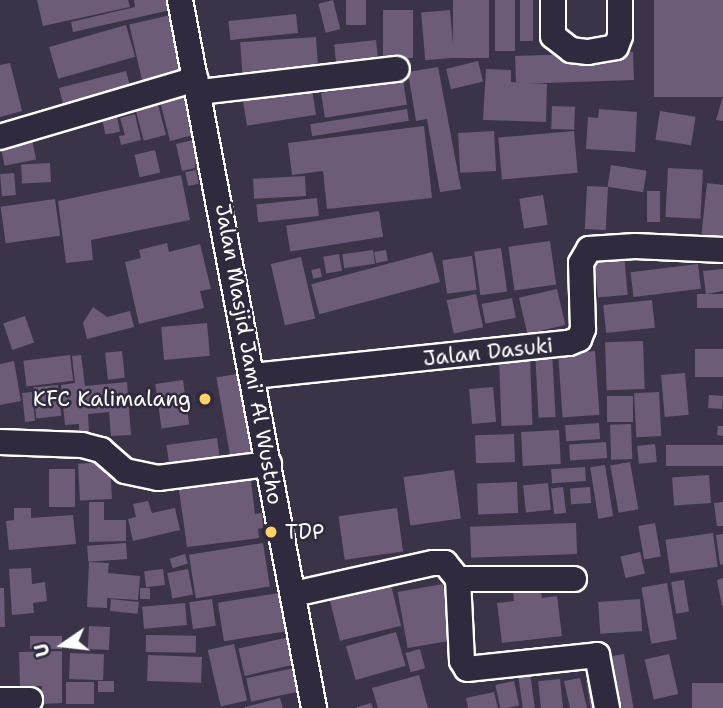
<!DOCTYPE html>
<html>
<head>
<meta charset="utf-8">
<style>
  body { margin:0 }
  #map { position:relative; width:723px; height:708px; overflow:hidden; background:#3b3449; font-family:"Shantell Sans",sans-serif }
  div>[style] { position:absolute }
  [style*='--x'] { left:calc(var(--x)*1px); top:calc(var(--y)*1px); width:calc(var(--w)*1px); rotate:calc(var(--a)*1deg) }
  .building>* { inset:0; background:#6c5c77; transform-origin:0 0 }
  .roads { filter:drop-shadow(2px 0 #fff) drop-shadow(-2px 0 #fff) drop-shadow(0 2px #fff) drop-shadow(0 -2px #fff) }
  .minor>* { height:24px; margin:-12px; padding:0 12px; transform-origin:12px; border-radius:12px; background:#2f2a3d }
  .dots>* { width:19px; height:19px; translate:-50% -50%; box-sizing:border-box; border:4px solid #2f2a3d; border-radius:50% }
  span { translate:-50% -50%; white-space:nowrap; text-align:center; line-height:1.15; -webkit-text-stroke:5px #2f2a3d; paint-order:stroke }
  .street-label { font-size:21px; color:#fff }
  .poi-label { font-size:21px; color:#fff }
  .right { translate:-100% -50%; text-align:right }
  .left { translate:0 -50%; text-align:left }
  .north { position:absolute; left:28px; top:610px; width:70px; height:70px; -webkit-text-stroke:5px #2f2a3d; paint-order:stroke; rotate:256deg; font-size:19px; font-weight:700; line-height:28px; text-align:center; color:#fff }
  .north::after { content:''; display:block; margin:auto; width:24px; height:32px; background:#fff; clip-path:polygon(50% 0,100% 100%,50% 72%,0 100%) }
</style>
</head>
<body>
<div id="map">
  <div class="building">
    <div style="clip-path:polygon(37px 0,128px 0,130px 7px,43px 26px)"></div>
    <div style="clip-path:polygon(134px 0,173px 0,175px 9px,73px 32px,71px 22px,135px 7px)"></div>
    <div style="left:333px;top:0;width:30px;height:15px;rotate:76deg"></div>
    <div style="left:346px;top:0;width:20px;height:25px"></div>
    <div style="left:453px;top:0;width:36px;height:58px"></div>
    <div style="left:495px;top:0;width:20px;height:51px"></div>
    <div style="left:520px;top:0;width:13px;height:41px"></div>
    <div style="left:654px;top:0;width:69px;height:97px"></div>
    <div style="left:383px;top:10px;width:30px;height:48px"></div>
    <div style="left:450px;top:10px;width:48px;height:29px;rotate:85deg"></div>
    <div style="left:175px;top:14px;width:59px;height:47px;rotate:77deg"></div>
    <div style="left:296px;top:14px;width:19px;height:68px;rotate:84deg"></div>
    <div style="left:126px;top:25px;width:33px;height:80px;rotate:74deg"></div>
    <div style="left:316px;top:37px;width:30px;height:76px;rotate:86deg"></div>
    <div style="left:376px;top:40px;width:30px;height:42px;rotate:84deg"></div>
    <div style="left:633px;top:52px;width:28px;height:118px;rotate:88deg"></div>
    <div style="left:478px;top:61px;width:21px;height:33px;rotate:76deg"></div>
    <div style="clip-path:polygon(10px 63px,22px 111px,0 117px,0 65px)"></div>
    <div style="clip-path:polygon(438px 67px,461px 189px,440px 192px,427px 119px,416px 121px,408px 72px)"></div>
    <div style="clip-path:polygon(486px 69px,511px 70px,511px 82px,547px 84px,546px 122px,483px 120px)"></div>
    <div style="clip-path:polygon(126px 71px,130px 86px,118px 89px,120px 97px,65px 111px,59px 88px)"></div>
    <div style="left:403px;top:80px;width:25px;height:83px;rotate:81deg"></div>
    <div style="clip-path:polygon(190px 88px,195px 104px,186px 106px,193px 135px,170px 141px,159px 97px)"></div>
    <div style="left:312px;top:89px;width:26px;height:70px;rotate:81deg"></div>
    <div style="clip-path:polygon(723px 96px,723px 121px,716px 120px)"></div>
    <div style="left:157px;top:101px;width:35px;height:23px;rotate:75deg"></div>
    <div style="left:552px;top:106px;width:23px;height:23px;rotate:2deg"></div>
    <div style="left:407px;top:109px;width:12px;height:98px;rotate:81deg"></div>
    <div style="clip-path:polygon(599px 109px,637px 112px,635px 152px,586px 149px,588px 117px,598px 118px)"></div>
    <div style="left:660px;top:111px;width:36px;height:29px;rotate:9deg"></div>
    <div style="clip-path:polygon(135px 114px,141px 140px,121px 145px,119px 136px,125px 135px,120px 118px)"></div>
    <div style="left:117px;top:116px;width:16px;height:15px;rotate:79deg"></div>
    <div style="clip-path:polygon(424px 126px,432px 198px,327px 209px,323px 171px,292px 175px,288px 143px)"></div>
    <div style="left:494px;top:131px;width:40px;height:36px;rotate:87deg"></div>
    <div style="left:574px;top:131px;width:42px;height:76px;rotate:85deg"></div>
    <div style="left:32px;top:139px;width:21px;height:32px;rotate:79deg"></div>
    <div style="clip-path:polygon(193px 140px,196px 153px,207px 151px,207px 188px,202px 189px,195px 162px,195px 168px,182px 171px,176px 144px)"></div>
    <div style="left:155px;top:150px;width:23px;height:21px;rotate:77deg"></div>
    <div style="left:50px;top:163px;width:19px;height:29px;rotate:87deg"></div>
    <div style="left:611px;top:165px;width:36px;height:22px;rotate:9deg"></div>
    <div style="left:668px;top:168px;width:35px;height:49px;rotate:3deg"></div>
    <div style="left:196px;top:170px;width:14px;height:11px;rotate:78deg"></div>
    <div style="left:14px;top:173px;width:22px;height:14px;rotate:85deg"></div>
    <div style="clip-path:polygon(181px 175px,190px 220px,91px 240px,93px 260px,66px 263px,58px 201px)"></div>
    <div style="left:305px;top:176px;width:20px;height:52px;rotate:87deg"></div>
    <div style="clip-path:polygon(707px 183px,723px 185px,723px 242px,701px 239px)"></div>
    <div style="left:587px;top:186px;width:21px;height:43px;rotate:3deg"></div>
    <div style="left:647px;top:191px;width:13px;height:31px"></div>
    <div style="left:543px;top:195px;width:30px;height:24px;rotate:81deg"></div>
    <div style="left:317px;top:198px;width:18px;height:61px;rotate:84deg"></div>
    <div style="left:55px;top:199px;width:37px;height:55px;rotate:82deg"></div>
    <div style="left:379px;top:211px;width:26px;height:94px;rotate:81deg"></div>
    <div style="left:550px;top:241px;width:44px;height:42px;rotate:82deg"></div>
    <div style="clip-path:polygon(167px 243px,169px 252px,200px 244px,211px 289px,200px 291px,204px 308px,139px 324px,125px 262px,141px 258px,139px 250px)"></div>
    <div style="left:501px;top:248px;width:44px;height:27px;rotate:82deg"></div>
    <div style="left:373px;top:250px;width:14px;height:31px;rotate:82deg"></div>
    <div style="left:386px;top:250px;width:11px;height:12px;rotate:80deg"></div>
    <div style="left:432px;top:252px;width:31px;height:125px;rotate:75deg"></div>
    <div style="left:624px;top:253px;width:42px;height:30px;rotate:85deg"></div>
    <div style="left:339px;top:254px;width:17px;height:16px;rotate:80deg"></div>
    <div style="left:472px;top:256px;width:34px;height:30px;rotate:82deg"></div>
    <div style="left:301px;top:257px;width:63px;height:31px;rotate:77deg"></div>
    <div style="left:698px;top:264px;width:25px;height:68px;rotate:83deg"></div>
    <div style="left:320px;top:268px;width:9px;height:9px;rotate:77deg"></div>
    <div style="clip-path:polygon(723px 269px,723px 291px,706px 294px,703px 271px)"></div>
    <div style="left:557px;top:289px;width:37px;height:39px;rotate:77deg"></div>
    <div style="left:476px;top:294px;width:34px;height:30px;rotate:78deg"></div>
    <div style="left:723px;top:294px;width:14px;height:26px;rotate:90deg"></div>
    <div style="left:512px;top:298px;width:20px;height:31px;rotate:79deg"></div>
    <div style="left:652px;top:300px;width:28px;height:49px;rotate:84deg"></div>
    <div style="clip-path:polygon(93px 307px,107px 317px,130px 311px,134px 327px,87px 339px,83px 323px)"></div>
    <div style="left:25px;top:316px;width:28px;height:23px;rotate:71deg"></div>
    <div style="left:207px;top:323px;width:33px;height:46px;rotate:85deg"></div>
    <div style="left:643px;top:341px;width:48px;height:38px;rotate:88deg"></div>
    <div style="left:552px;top:349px;width:68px;height:17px;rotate:87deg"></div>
    <div style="left:723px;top:349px;width:28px;height:28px;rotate:90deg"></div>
    <div style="left:122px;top:351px;width:27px;height:17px;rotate:84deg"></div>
    <div style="left:595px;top:351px;width:64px;height:37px;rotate:86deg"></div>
    <div style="left:70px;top:355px;width:26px;height:47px;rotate:83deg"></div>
    <div style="clip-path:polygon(81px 355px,85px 386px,127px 382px,131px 435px,111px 436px,109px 412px,88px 414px,89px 432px,79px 433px,79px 424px,65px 425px,61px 385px,75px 383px,72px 356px)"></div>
    <div style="left:530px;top:356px;width:69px;height:31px;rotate:88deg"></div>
    <div style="clip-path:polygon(14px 361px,21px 401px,0 405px,0 364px)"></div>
    <div style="left:242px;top:373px;width:83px;height:26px;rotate:80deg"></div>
    <div style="left:685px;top:373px;width:42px;height:24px;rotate:85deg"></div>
    <div style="left:183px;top:380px;width:45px;height:28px;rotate:82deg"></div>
    <div style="left:58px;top:385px;width:31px;height:25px;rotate:84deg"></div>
    <div style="left:493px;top:387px;width:35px;height:24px;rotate:85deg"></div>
    <div style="left:32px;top:392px;width:29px;height:10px;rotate:84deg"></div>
    <div style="left:659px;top:392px;width:44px;height:25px;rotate:87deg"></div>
    <div style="left:709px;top:395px;width:14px;height:13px;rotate:4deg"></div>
    <div style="left:607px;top:396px;width:26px;height:26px"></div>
    <div style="left:599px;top:423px;width:16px;height:34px;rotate:86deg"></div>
    <div style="left:631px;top:424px;width:35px;height:21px;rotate:88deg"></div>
    <div style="clip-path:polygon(718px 426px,723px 426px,723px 436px,717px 435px)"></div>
    <div style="left:559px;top:430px;width:34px;height:38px;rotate:87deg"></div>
    <div style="left:514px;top:434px;width:28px;height:39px;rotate:88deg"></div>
    <div style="left:217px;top:438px;width:22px;height:51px;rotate:82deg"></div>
    <div style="left:606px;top:442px;width:16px;height:37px;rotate:86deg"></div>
    <div style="left:655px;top:444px;width:18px;height:18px;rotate:84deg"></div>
    <div style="left:723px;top:445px;width:21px;height:57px;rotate:90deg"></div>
    <div style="left:110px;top:462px;width:37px;height:32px;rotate:87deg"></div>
    <div style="left:630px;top:462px;width:48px;height:20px;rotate:80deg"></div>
    <div style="left:605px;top:465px;width:52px;height:15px;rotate:81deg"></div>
    <div style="left:585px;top:467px;width:14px;height:34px;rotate:86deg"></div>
    <div style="left:49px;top:469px;width:26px;height:38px"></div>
    <div style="left:454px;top:470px;width:49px;height:51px;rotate:82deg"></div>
    <div style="clip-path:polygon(250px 473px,255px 514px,262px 513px,263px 528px,258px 529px,259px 538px,187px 547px,178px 483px)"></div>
    <div style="left:709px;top:475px;width:28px;height:37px;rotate:86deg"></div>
    <div style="left:517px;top:482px;width:31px;height:40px;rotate:88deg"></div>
    <div style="left:548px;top:483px;width:27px;height:25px;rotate:84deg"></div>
    <div style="left:563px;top:487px;width:26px;height:12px;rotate:83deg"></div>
    <div style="left:590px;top:487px;width:16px;height:20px;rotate:86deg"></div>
    <div style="clip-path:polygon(148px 501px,152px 513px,175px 508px,180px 530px,133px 541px,128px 519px,136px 517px,133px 504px)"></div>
    <div style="clip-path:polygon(89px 502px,104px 502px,104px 520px,126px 520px,126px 541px,89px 542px)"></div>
    <div style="clip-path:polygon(723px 502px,723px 526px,717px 526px,714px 503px)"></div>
    <div style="clip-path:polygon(14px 508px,31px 508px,31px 518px,73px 515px,76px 544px,9px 550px,6px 521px,14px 520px)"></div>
    <div style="left:397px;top:508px;width:44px;height:59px;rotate:82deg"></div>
    <div style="left:576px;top:523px;width:31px;height:106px;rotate:88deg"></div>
    <div style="left:655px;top:523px;width:34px;height:17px;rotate:80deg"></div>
    <div style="left:713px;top:533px;width:34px;height:48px;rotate:82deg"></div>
    <div style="clip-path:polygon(723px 534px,723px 564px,720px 565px,716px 535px)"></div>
    <div style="left:126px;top:543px;width:16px;height:39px;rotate:86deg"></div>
    <div style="left:263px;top:543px;width:44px;height:75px;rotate:81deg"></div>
    <div style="left:640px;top:552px;width:22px;height:20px;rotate:77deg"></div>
    <div style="left:185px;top:554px;width:10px;height:16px;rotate:73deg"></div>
    <div style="clip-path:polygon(89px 562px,109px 563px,108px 573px,140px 576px,138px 600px,107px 598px,107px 608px,87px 607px)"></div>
    <div style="clip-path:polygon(31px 568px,32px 584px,45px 582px,47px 601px,33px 603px,34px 613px,12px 615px,9px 569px)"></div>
    <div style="left:163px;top:569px;width:16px;height:19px;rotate:83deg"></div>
    <div style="left:188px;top:569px;width:26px;height:21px;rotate:79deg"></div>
    <div style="clip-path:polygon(723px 578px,723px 605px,722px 606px,717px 580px)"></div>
    <div style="left:684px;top:580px;width:32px;height:13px;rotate:81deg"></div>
    <div style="left:390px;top:581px;width:46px;height:63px;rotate:76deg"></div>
    <div style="left:667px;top:583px;width:57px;height:26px;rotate:80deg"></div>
    <div style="left:443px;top:584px;width:57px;height:46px;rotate:80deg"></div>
    <div style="clip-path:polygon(0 588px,4px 588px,5px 627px,0 627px)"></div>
    <div style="left:140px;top:588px;width:10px;height:11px"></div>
    <div style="clip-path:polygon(541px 591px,542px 598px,557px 596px,562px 636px,502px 643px,497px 603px,514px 601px,513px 593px)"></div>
    <div style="left:285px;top:592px;width:39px;height:68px;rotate:81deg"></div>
    <div style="left:111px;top:599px;width:28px;height:12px;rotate:6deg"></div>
    <div style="left:212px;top:599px;width:27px;height:23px;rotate:82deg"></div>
    <div style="left:640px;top:599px;width:32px;height:42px;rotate:86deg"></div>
    <div style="left:185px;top:603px;width:22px;height:43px;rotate:85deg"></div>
    <div style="left:89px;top:626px;width:21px;height:23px;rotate:3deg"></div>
    <div style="left:396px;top:632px;width:35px;height:52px;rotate:74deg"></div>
    <div style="left:146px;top:635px;width:50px;height:17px;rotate:1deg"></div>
    <div style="left:62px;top:636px;width:13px;height:32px;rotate:90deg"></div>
    <div style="left:293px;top:636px;width:28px;height:56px;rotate:77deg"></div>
    <div style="left:234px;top:644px;width:58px;height:27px;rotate:77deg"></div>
    <div style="left:420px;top:649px;width:20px;height:15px;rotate:75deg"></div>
    <div style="clip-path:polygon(62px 651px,62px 703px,42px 704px,42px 686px,20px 686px,19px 652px)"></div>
    <div style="left:70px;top:653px;width:34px;height:26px;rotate:2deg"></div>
    <div style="left:624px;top:654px;width:55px;height:13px;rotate:80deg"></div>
    <div style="left:669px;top:654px;width:41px;height:25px;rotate:77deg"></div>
    <div style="left:148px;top:655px;width:54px;height:26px;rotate:2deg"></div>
    <div style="left:299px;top:667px;width:24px;height:54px;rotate:78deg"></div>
    <div style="left:530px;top:673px;width:35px;height:12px;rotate:82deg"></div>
    <div style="clip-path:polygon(419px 675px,428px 708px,378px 708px,372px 688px)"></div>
    <div style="clip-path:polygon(580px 678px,587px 708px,570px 708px,564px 681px)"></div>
    <div style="left:600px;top:678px;width:30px;height:14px;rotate:81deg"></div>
    <div style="left:560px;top:679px;width:29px;height:22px;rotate:84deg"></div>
    <div style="left:98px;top:681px;width:16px;height:11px"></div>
    <div style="left:514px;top:681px;width:25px;height:19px;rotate:78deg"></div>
    <div style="left:66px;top:682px;width:28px;height:22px"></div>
    <div style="left:723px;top:683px;width:25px;height:31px;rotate:90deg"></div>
    <div style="clip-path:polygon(494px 692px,498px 708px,468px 708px,466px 698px)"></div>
    <div style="clip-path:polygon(280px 698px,283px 708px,245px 708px,245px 707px)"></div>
    <div style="clip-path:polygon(371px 703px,373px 708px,357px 708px,357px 707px)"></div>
  </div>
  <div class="roads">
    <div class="minor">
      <div style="--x:180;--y:0;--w:721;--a:79.28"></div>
      <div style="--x:553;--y:0;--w:36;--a:90"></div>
      <div style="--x:553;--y:36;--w:23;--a:38"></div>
      <div style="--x:571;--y:50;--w:17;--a:7"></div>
      <div style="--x:588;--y:52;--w:28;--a:-10"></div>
      <div style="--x:616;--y:47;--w:12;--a:-70"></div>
      <div style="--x:620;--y:36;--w:36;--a:-90"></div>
      <div style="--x:200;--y:92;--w:198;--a:-6.7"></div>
      <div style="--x:0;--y:137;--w:204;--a:-16.5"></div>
      <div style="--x:253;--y:376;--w:318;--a:-6"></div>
      <div style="--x:569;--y:343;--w:11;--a:-22"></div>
      <div style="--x:579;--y:339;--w:11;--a:-68"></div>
      <div style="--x:583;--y:329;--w:66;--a:-91.7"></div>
      <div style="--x:581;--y:263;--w:16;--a:-60"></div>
      <div style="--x:589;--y:249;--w:46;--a:-3.7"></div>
      <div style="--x:635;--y:246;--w:88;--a:2.6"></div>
      <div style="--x:0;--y:442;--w:82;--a:2.1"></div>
      <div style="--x:82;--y:445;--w:20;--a:15"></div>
      <div style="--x:101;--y:450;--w:32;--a:41"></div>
      <div style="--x:125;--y:471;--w:34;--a:12"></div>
      <div style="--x:158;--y:478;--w:112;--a:-7.2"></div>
      <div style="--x:458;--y:579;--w:116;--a:0"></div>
      <div style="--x:294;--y:594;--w:142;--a:-12.6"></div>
      <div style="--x:433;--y:563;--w:12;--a:0"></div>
      <div style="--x:445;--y:563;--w:21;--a:51"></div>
      <div style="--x:458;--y:579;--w:82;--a:87.2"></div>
      <div style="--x:462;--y:661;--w:9;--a:58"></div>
      <div style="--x:467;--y:669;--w:131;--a:-6.1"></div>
      <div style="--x:597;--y:655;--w:54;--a:79.3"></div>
      <div style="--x:0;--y:700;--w:30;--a:0"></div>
    </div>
  </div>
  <div class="dots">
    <div style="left:205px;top:399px;background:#ffd166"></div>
    <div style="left:271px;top:532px;background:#ffd166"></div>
  </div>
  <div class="street-label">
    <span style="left:488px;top:352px;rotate:-6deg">Jalan Dasuki</span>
    <span style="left:249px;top:354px;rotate:80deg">Jalan Masjid Jami' Al Wustho</span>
  </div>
  <div class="poi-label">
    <span class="right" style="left:191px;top:399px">KFC Kalimalang</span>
    <span class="left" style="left:285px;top:532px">TDP</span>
  </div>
  <div class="north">U</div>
</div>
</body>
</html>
